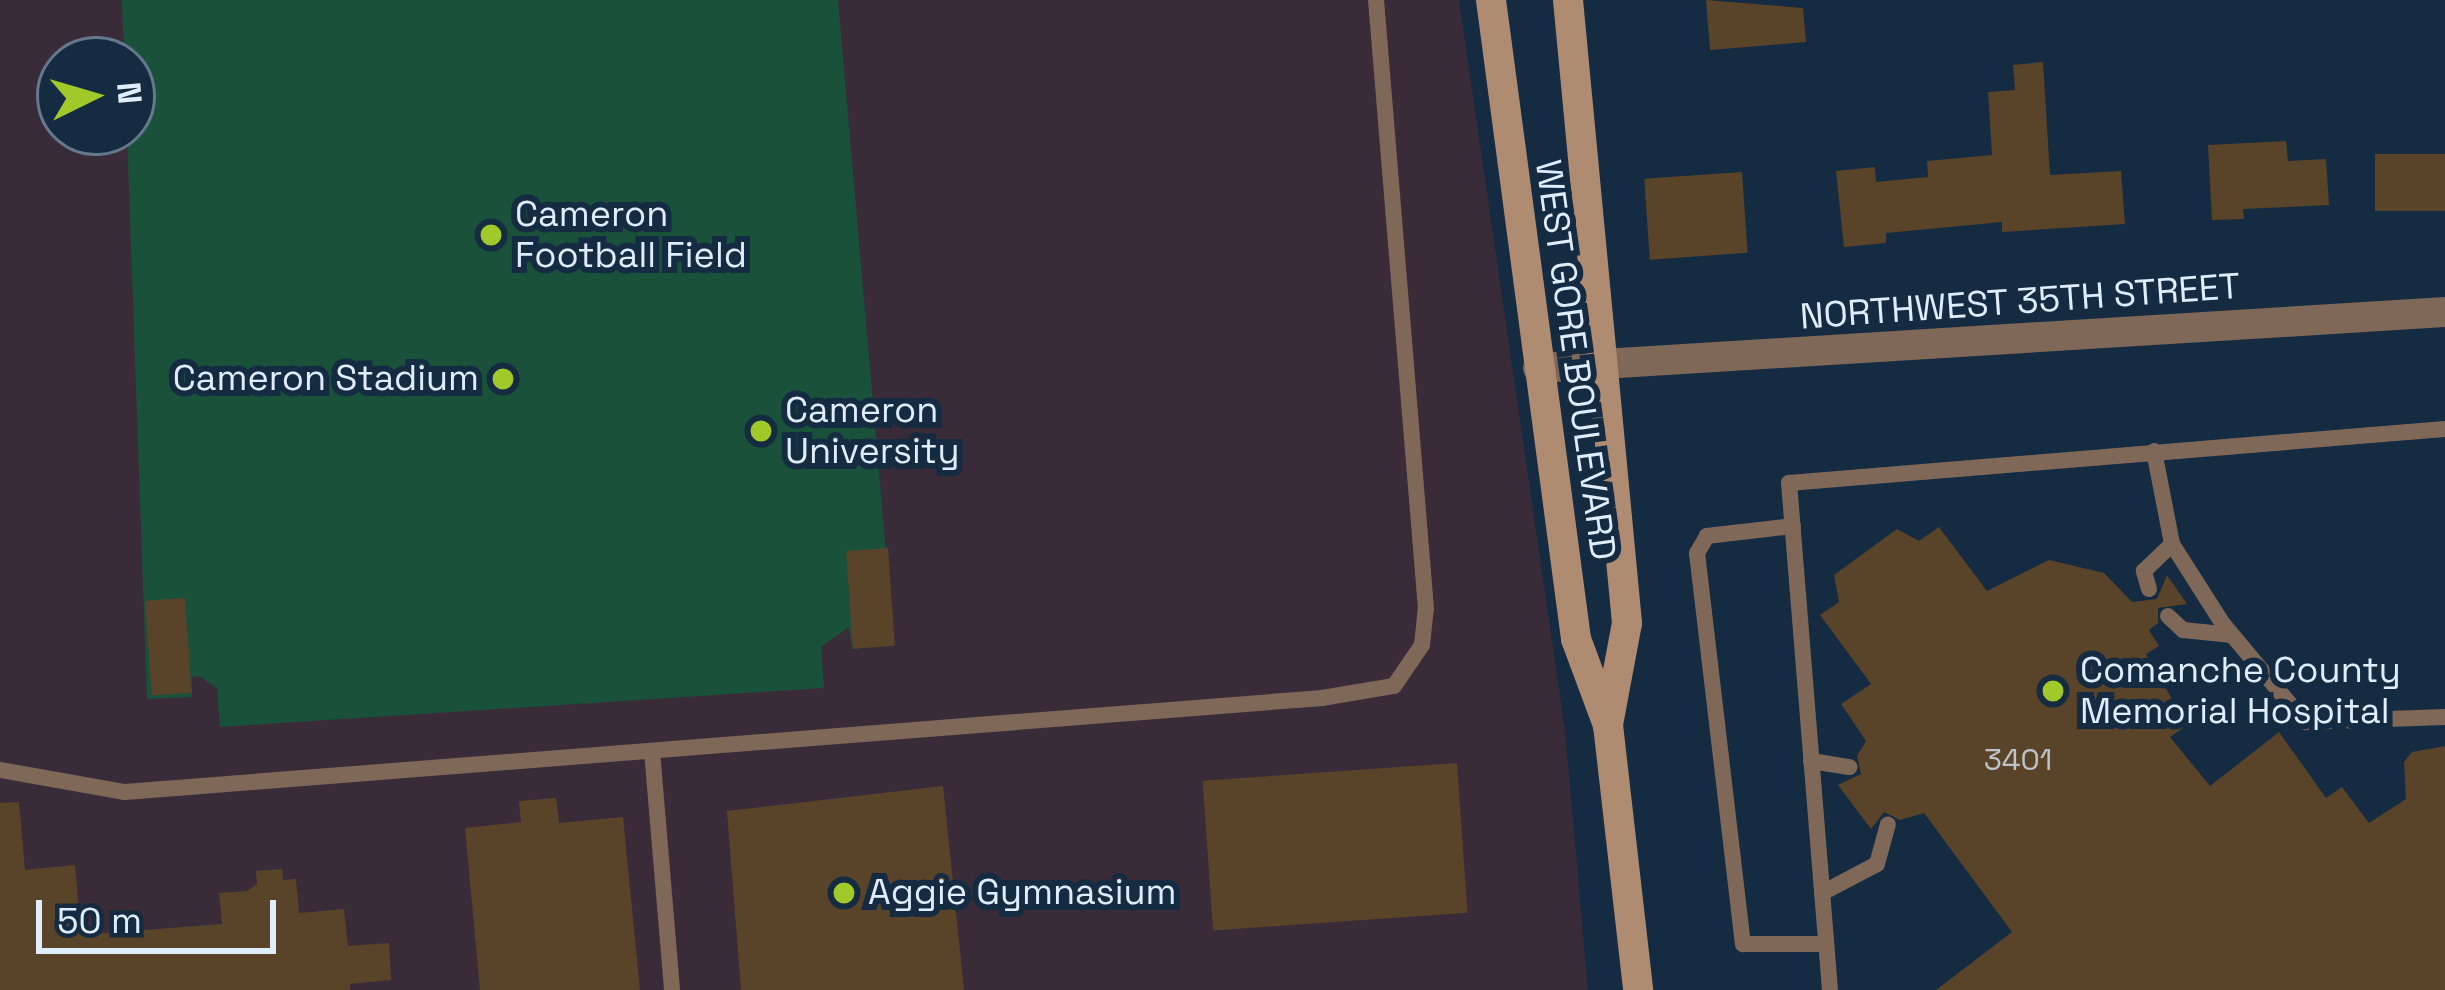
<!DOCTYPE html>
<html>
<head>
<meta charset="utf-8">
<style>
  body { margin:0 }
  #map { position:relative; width:2445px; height:990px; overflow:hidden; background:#142b41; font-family:"Space Grotesk",sans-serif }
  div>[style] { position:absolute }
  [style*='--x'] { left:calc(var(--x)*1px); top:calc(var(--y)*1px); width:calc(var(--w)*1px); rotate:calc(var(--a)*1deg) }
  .education>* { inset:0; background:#3a2b38 }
  .green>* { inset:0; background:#19513a }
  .building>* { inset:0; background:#594429; transform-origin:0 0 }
  .service>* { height:16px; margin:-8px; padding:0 8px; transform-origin:8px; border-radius:8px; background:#7f6858 }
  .minor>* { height:30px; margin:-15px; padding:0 15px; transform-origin:15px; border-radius:15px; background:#7f6858 }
  .secondary>* { height:30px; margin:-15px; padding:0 15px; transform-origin:15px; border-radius:15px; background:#af8b71 }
  .dots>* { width:33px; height:33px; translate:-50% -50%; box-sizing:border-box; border:6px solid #142b41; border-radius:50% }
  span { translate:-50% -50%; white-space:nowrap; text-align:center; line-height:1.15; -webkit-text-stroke:12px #142b41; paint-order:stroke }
  .number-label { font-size:30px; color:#bec3c7 }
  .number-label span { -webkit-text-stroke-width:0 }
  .poi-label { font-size:36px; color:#dfedfc }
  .left { translate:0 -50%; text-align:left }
  .right { translate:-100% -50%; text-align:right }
  .street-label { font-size:36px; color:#dfedfc }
  .north { position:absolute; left:36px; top:36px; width:120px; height:120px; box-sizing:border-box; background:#142b41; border:3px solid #65798c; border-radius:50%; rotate:85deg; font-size:33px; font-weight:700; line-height:48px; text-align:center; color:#dfedfc }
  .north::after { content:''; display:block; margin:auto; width:42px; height:54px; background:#a1c929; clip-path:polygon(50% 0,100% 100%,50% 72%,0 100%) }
  .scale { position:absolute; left:36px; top:900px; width:240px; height:54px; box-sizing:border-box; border:6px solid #dfedfc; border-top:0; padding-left:15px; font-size:36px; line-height:42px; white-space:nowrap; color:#dfedfc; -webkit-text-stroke:9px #142b41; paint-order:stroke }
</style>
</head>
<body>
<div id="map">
  <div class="education">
    <div style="clip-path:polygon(evenodd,0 0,1459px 0,1565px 730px,1588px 990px,0 990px,0 0,60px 60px,132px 60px,132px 132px,60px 132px,60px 60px)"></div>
  </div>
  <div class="green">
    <div style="clip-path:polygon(122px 0,838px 0,894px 645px,852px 649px,849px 627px,821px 647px,824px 688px,220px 727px,217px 688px,199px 676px,192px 677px,192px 697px,147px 699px,127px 132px,132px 60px,124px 60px)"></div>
  </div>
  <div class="building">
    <div style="clip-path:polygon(1706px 0,1803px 8px,1806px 42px,1710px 50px)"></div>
    <div style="clip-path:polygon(2043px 62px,2050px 175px,2121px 171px,2125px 224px,2002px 232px,2002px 222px,1886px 233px,1886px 243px,1844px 247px,1836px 171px,1875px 167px,1876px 182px,1928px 177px,1927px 161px,1992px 155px,1988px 92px,2015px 90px,2013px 65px)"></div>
    <div style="clip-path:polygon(2286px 141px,2288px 161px,2326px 159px,2329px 205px,2243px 209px,2244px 219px,2212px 220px,2208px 145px)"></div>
    <div style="left:2445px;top:154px;width:57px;height:70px;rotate:90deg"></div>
    <div style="left:1742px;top:172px;width:81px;height:98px;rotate:86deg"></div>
    <div style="clip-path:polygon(1939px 527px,1987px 591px,2049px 560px,2104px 573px,2132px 602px,2157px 599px,2167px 575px,2187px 604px,2158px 608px,2158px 623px,2149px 630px,2159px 646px,2146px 654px,2187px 725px,2170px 737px,2210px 786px,2279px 732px,2326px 798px,2342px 787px,2369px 823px,2406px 799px,2404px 762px,2412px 752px,2445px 746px,2445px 990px,1936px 990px,2012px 932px,1924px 813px,1900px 820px,1884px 812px,1871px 829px,1838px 785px,1861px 774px,1857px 756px,1866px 741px,1841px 704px,1871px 684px,1820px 615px,1839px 602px,1834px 575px,1897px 529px,1919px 541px)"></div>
    <div style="left:888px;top:548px;width:98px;height:42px;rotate:86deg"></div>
    <div style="left:185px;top:598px;width:95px;height:40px;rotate:86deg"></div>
    <div style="left:1457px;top:763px;width:150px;height:255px;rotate:86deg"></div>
    <div style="clip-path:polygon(943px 786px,964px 990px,741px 990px,727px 811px)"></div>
    <div style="clip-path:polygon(556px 798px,559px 823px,623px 817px,640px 990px,480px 990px,465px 828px,521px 822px,519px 801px)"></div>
    <div style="clip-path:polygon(19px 802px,25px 870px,75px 865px,81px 935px,222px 924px,219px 893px,247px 891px,257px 884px,256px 871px,282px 869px,283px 880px,296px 879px,299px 913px,344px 909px,348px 946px,389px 943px,391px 980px,350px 984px,350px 990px,0 990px,0 803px)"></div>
  </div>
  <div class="service">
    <div style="--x:2154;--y:451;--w:95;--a:79"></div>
    <div style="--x:2172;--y:544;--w:95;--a:57.5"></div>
    <div style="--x:2223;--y:624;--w:128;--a:50.1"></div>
    <div style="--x:2305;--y:722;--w:140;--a:-2"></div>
    <div style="--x:1793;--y:526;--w:87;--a:173.4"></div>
    <div style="--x:1707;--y:536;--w:20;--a:120"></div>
    <div style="--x:1697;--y:553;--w:394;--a:83.3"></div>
    <div style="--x:1743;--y:944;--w:83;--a:0"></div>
    <div style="--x:2149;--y:589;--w:19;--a:-106"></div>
    <div style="--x:2144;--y:571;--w:39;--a:-44"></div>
    <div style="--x:2168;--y:616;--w:21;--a:43"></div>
    <div style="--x:2183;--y:630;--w:49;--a:5.8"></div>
    <div style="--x:652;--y:751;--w:240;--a:85.2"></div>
    <div style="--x:1811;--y:761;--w:39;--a:9"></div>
    <div style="--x:0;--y:770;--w:127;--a:10"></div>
    <div style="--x:125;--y:792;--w:1201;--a:-4.49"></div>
    <div style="--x:1322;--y:698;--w:73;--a:-9.5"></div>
    <div style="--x:1394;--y:686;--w:50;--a:-55.7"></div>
    <div style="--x:1422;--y:645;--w:36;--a:-84"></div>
    <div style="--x:1426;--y:609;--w:611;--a:-94.69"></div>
    <div style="--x:1822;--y:893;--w:62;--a:-27.8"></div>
    <div style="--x:1877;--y:864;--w:41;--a:-74.6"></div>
    <div style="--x:1830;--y:990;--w:509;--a:-94.62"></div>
    <div style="--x:1789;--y:483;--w:658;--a:-4.71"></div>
  </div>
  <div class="minor">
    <div style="--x:1538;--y:368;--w:909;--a:-3.53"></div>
  </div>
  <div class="secondary">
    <div style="--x:1491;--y:0;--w:645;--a:82.42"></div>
    <div style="--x:1576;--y:639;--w:92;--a:69.6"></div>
    <div style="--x:1608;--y:725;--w:267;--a:83.5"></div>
    <div style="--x:1568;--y:0;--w:626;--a:84.59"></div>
    <div style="--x:1627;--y:623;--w:104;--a:100.6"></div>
  </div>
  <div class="dots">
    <div style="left:491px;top:235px;background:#a1c929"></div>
    <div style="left:503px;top:379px;background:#a1c929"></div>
    <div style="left:761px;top:431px;background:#a1c929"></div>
    <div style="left:2053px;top:691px;background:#a1c929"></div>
    <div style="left:844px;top:893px;background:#a1c929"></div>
  </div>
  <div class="number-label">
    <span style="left:2018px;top:760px">3401</span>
  </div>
  <div class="poi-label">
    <span class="left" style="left:515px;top:235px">Cameron<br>Football Field</span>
    <span class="right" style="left:479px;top:379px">Cameron Stadium</span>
    <span class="left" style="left:785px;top:431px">Cameron<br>University</span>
    <span class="left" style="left:2080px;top:691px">Comanche County<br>Memorial Hospital</span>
    <span class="left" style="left:868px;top:893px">Aggie Gymnasium</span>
  </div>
  <div class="street-label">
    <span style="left:2020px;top:302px;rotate:-4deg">NORTHWEST 35TH STREET</span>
    <span style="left:1575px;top:360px;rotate:82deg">WEST GORE BOULEVARD</span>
  </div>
  <div class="north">N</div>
  <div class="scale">50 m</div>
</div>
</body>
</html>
